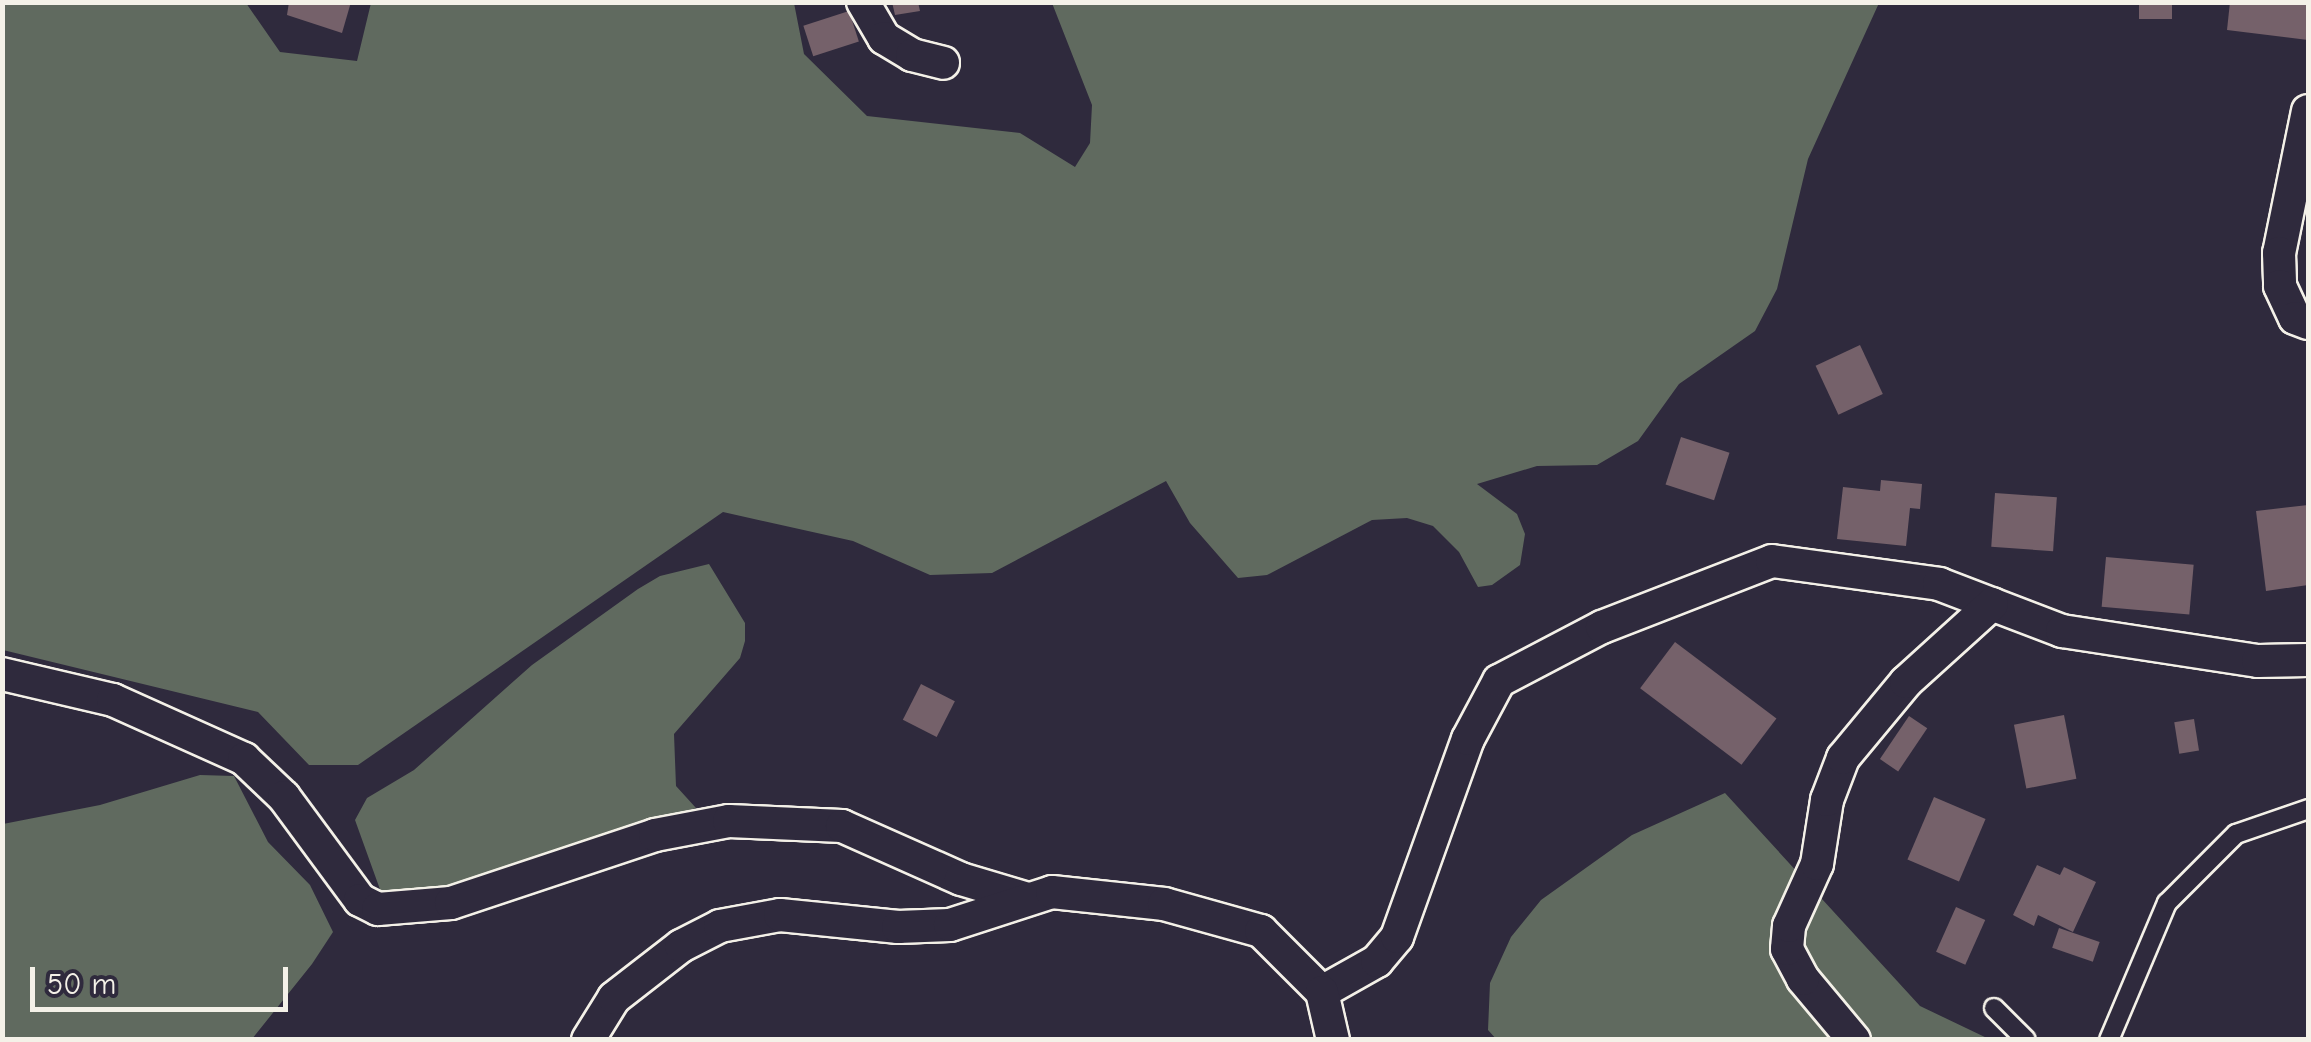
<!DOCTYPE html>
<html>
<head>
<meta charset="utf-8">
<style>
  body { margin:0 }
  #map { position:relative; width:2311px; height:1042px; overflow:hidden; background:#2f2a3d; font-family:"Comic Neue",sans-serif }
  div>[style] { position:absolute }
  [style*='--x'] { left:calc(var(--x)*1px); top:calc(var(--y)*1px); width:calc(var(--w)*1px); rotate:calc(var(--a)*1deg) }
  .green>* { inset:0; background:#606a5f }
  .building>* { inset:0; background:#75616a; transform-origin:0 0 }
  .roads { filter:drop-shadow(2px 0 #f4f1e8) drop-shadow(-2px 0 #f4f1e8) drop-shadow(0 2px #f4f1e8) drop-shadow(0 -2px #f4f1e8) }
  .lane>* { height:18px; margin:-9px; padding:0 9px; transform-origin:9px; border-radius:9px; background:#2f2a3d }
  .street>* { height:32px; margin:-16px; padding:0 16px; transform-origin:16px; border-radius:16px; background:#2f2a3d }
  span { translate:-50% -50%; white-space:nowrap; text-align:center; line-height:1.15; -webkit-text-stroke:10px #2f2a3d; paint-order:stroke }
  .frame { position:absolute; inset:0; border:5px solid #f4f1e8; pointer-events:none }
  .scale { position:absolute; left:30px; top:967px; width:258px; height:45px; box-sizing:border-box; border:5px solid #f4f1e8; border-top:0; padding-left:12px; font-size:30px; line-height:35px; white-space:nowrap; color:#f4f1e8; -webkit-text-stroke:8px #2f2a3d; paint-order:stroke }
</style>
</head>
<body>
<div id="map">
  <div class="green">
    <div style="clip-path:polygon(2px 3px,246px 3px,280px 52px,357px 61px,371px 3px,794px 3px,804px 54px,867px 116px,1020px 133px,1075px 167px,1090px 143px,1092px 105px,1052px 3px,1879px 3px,1808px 159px,1777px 289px,1755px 331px,1679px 384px,1638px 441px,1597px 465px,1537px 466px,1477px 484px,1517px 514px,1525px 534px,1520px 565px,1492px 585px,1478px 587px,1459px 552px,1433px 526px,1407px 518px,1372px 520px,1267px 575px,1238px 578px,1190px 523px,1166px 481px,992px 573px,930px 575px,853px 541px,723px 512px,358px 765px,309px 765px,258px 712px,3px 650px)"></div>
    <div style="clip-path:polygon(709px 564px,745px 623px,745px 641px,740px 658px,674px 734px,676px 786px,696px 808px,398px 901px,382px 895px,355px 820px,367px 798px,414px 770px,532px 665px,638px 589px,660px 576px)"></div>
    <div style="clip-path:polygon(200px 775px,234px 776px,268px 842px,310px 885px,333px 932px,312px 964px,252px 1039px,3px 1039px,3px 824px,100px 805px)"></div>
    <div style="clip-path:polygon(1725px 793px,1920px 1006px,1989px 1039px,1497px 1040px,1488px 1030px,1490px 983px,1511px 937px,1541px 900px,1632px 835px)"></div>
  </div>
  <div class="building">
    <div style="clip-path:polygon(289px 2px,351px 2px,342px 33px,287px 15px)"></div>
    <div style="clip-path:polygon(892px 2px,918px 2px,920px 11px,895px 15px)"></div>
    <div style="left:2139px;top:2px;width:33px;height:17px"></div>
    <div style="clip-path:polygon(2230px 2px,2308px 3px,2308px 40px,2227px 30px)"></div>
    <div style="left:849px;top:11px;width:32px;height:48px;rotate:72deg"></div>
    <div style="left:1860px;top:345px;width:54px;height:49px;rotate:65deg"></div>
    <div style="left:1681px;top:437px;width:51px;height:50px;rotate:18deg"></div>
    <div style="clip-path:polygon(1881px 480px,1922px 484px,1920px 509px,1910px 508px,1906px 546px,1837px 539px,1843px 487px,1880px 491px)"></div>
    <div style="left:1995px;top:493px;width:62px;height:54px;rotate:4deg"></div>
    <div style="clip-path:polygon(2308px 505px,2308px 585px,2266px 591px,2256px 511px)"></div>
    <div style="left:2106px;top:557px;width:88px;height:50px;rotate:5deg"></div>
    <div style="left:1675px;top:642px;width:127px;height:58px;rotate:37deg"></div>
    <div style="left:921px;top:684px;width:38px;height:40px;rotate:27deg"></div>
    <div style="left:2064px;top:715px;width:65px;height:51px;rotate:79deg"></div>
    <div style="left:1909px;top:716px;width:22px;height:52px;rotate:34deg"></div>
    <div style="left:2194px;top:719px;width:32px;height:20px;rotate:81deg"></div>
    <div style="left:1934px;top:797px;width:56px;height:68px;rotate:23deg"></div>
    <div style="clip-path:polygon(2037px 865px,2060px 875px,2064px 867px,2096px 882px,2073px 932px,2038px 915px,2034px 926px,2013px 915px)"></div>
    <div style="left:1956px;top:907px;width:32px;height:49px;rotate:24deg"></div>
    <div style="left:2059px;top:928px;width:43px;height:21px;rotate:19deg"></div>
  </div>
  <div class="roads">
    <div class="lane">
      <div style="--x:1994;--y:1008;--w:45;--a:45"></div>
      <div style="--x:2109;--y:1040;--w:149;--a:-67.1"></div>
      <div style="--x:2167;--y:903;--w:98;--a:-45"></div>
      <div style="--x:2236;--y:834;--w:76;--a:-19.1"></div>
    </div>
    <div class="street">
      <div style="--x:863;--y:2;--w:42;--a:59.7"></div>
      <div style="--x:884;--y:38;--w:33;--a:31"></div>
      <div style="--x:912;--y:55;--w:32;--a:14"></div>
      <div style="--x:2308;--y:111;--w:145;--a:101.5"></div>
      <div style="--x:2279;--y:253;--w:33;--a:88"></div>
      <div style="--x:2280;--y:286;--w:35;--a:65"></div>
      <div style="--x:2295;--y:318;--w:14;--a:21"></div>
      <div style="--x:2;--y:674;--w:114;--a:13.2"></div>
      <div style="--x:113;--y:700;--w:144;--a:24.2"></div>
      <div style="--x:244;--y:759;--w:55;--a:43.5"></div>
      <div style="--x:284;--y:797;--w:128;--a:53.6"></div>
      <div style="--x:360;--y:900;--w:20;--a:27"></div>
      <div style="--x:378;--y:909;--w:73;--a:-4.7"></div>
      <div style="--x:451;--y:903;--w:215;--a:-18.4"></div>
      <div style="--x:655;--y:835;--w:75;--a:-10.7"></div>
      <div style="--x:729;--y:821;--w:113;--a:2.5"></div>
      <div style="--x:842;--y:826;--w:130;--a:24"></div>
      <div style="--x:961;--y:879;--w:70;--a:16.6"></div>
      <div style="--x:1322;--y:992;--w:63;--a:-29.4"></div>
      <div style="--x:1377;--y:961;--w:31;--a:-50"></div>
      <div style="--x:1397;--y:937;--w:210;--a:-70.3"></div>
      <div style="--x:1468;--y:739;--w:66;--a:-61.9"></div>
      <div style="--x:1499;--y:681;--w:116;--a:-27.7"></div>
      <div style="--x:1602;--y:627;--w:182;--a:-21.2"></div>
      <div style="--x:1772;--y:561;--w:169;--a:7.8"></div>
      <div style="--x:1939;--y:584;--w:132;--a:20.9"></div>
      <div style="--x:2062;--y:631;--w:198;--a:8.7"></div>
      <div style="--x:2258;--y:661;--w:50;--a:-1.1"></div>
      <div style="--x:588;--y:1040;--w:49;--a:-58.2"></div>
      <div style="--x:614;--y:998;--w:85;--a:-37.8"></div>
      <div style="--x:681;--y:946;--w:44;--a:-27.1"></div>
      <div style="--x:720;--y:926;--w:61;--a:-10.4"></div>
      <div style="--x:780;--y:915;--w:119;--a:5.8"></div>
      <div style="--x:898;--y:927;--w:52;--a:-2.2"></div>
      <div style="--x:950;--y:925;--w:107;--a:-17.9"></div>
      <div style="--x:1052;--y:892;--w:113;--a:6.1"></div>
      <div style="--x:1164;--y:904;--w:101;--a:15.6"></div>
      <div style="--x:1261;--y:931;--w:86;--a:45"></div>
      <div style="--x:1322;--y:992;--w:49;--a:77.1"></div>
      <div style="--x:1854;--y:1040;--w:80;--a:-129.9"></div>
      <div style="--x:1803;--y:979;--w:34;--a:-118"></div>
      <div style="--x:1787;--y:949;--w:23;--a:-85"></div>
      <div style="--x:1789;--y:926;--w:68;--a:-65.7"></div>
      <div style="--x:1817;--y:864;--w:65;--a:-81.1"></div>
      <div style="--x:1827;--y:800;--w:45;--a:-69.1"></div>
      <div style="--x:1843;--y:758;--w:99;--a:-50.3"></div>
      <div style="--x:1906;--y:682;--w:116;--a:-42.2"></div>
    </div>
  </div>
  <div class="frame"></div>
  <div class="scale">50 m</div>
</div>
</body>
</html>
